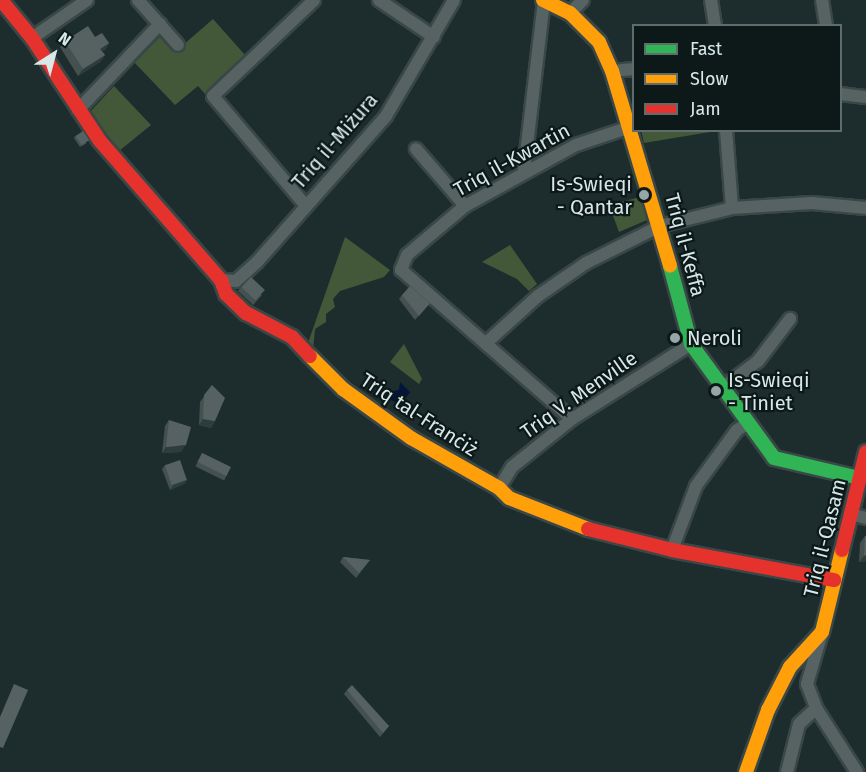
<!DOCTYPE html>
<html>
<head>
<meta charset="utf-8">
<style>
  body { margin:0 }
  #map { position:relative; width:866px; height:772px; overflow:hidden; background:#1d2d2e; font-family:"Fira Sans",sans-serif }
  div>[style] { position:absolute }
  [style*='--x'] { left:calc(var(--x)*1px); top:calc(var(--y)*1px); width:calc(var(--w)*1px); rotate:calc(var(--a)*1deg) }
  .green>* { inset:0; background:#435838 }
  .water>* { inset:0; background:#04143a }
  .roads { filter:drop-shadow(2px 0 #3a4747) drop-shadow(-2px 0 #3a4747) drop-shadow(0 2px #3a4747) drop-shadow(0 -2px #3a4747) }
  .street>* { height:12px; margin:-6px; padding:0 6px; transform-origin:6px; border-radius:6px; background:#576363 }
  .fast>* { height:14px; margin:-7px; padding:0 7px; transform-origin:7px; border-radius:7px; background:#30b455 }
  .slow>* { height:14px; margin:-7px; padding:0 7px; transform-origin:7px; border-radius:7px; background:#ff9f0a }
  .jam>* { height:14px; margin:-7px; padding:0 7px; transform-origin:7px; border-radius:7px; background:#e5322d }
  .wall>* { inset:0; background:#455150; transform-origin:0 0 }
  .shaded-wall>* { inset:0; background:#2e3c3c }
  .building>* { inset:0; background:#556261; transform-origin:0 0 }
  .dots>* { width:16px; height:16px; translate:-50% -50%; box-sizing:border-box; border:3px solid #0d1919; border-radius:50% }
  span { translate:-50% -50%; white-space:nowrap; text-align:center; line-height:1.15; -webkit-text-stroke:4.5px #0d1919; paint-order:stroke }
  .street-label { font-size:20px; color:#d8e8e9 }
  .poi-label { font-size:20px; color:#d8e8e9 }
  .right { translate:-100% -50%; text-align:right }
  .left { translate:0 -50%; text-align:left }
  .legend { position:absolute; left:632px; top:24px; width:210px; height:108px; box-sizing:border-box; background:#0d1919; border:2px solid #5e6c6c; margin:0; padding:8px 10px; list-style:none; font-size:18px; color:#d8e8e9 }
  .legend li { display:flex; align-items:center; gap:12px; height:30px }
  .legend b { width:30px; border:2px solid #5e6c6c }
  .north { position:absolute; left:24px; top:24px; width:60px; height:60px; -webkit-text-stroke:4px #0d1919; paint-order:stroke; rotate:36deg; font-size:16px; font-weight:700; line-height:24px; text-align:center; color:#d8e8e9 }
  .north::after { content:''; display:block; margin:auto; width:21px; height:27px; background:#d8e8e9; clip-path:polygon(50% 0,100% 100%,50% 72%,0 100%) }
</style>
</head>
<body>
<div id="map">
  <div class="green">
    <div style="clip-path:polygon(213px 19px,245px 55px,206px 95px,198px 86px,175px 105px,134px 62px,161px 36px,175px 52px)"></div>
    <div style="clip-path:polygon(114px 86px,151px 125px,119px 151px,89px 113px)"></div>
    <div style="clip-path:polygon(641px 130px,716px 130px,716px 131px,644px 143px)"></div>
    <div style="clip-path:polygon(644px 196px,650px 215px,647px 220px,619px 232px,609px 205px)"></div>
    <div style="clip-path:polygon(345px 237px,390px 270px,384px 277px,340px 291px,333px 299px,335px 307px,326px 314px,326px 322px,315px 329px,313px 350px,308px 343px)"></div>
    <div style="clip-path:polygon(510px 245px,537px 284px,529px 291px,517px 279px,482px 262px)"></div>
    <div style="clip-path:polygon(404px 344px,422px 379px,419px 384px,390px 362px)"></div>
  </div>
  <div class="water">
    <div style="clip-path:polygon(400px 382px,410px 392px,403px 402px,398px 403px,391px 400px,390px 392px,399px 390px)"></div>
  </div>
  <div class="roads">
    <div class="street">
      <div style="--x:138;--y:0;--w:60;--a:48.4"></div>
      <div style="--x:379;--y:0;--w:66;--a:33.9"></div>
      <div style="--x:711;--y:0;--w:26;--a:81"></div>
      <div style="--x:822;--y:0;--w:26;--a:81"></div>
      <div style="--x:570;--y:13;--w:18;--a:-45"></div>
      <div style="--x:32;--y:38;--w:67;--a:-34.6"></div>
      <div style="--x:612;--y:71;--w:22;--a:-5"></div>
      <div style="--x:840;--y:94;--w:26;--a:7"></div>
      <div style="--x:78;--y:110;--w:119;--a:-46.4"></div>
      <div style="--x:726;--y:130;--w:78;--a:85.6"></div>
      <div style="--x:416;--y:149;--w:75;--a:49.3"></div>
      <div style="--x:524;--y:171;--w:172;--a:-83.3"></div>
      <div style="--x:306;--y:206;--w:144;--a:-130.2"></div>
      <div style="--x:213;--y:96;--w:139;--a:-43.5"></div>
      <div style="--x:221;--y:280;--w:15;--a:4"></div>
      <div style="--x:236;--y:281;--w:28;--a:-42"></div>
      <div style="--x:257;--y:262;--w:195;--a:-48.5"></div>
      <div style="--x:386;--y:116;--w:134;--a:-59.6"></div>
      <div style="--x:486;--y:343;--w:70;--a:-42.1"></div>
      <div style="--x:538;--y:296;--w:58;--a:-34.5"></div>
      <div style="--x:586;--y:263;--w:83;--a:-26.6"></div>
      <div style="--x:660;--y:226;--w:74;--a:-14"></div>
      <div style="--x:732;--y:208;--w:80;--a:-3.6"></div>
      <div style="--x:812;--y:203;--w:54;--a:5.3"></div>
      <div style="--x:722;--y:388;--w:45;--a:-36.9"></div>
      <div style="--x:758;--y:361;--w:53;--a:-52.7"></div>
      <div style="--x:572;--y:419;--w:227;--a:-138.9"></div>
      <div style="--x:401;--y:270;--w:16;--a:-68"></div>
      <div style="--x:407;--y:255;--w:76;--a:-40.2"></div>
      <div style="--x:465;--y:206;--w:127;--a:-28.8"></div>
      <div style="--x:576;--y:145;--w:57;--a:-18.4"></div>
      <div style="--x:499;--y:488;--w:25;--a:-58"></div>
      <div style="--x:512;--y:467;--w:77;--a:-38.7"></div>
      <div style="--x:572;--y:419;--w:141;--a:-32.2"></div>
      <div style="--x:851;--y:514;--w:16;--a:15"></div>
      <div style="--x:672;--y:550;--w:68;--a:-69.4"></div>
      <div style="--x:696;--y:486;--w:69;--a:-53.8"></div>
      <div style="--x:737;--y:430;--w:13;--a:-32"></div>
      <div style="--x:821;--y:636;--w:50;--a:106.3"></div>
      <div style="--x:807;--y:684;--w:26;--a:69"></div>
      <div style="--x:816;--y:708;--w:76;--a:57.4"></div>
      <div style="--x:787;--y:772;--w:49;--a:-76"></div>
      <div style="--x:799;--y:724;--w:23;--a:-43"></div>
    </div>
    <div class="fast">
      <div style="--x:670;--y:266;--w:81;--a:74.9"></div>
      <div style="--x:691;--y:344;--w:141;--a:53.9"></div>
      <div style="--x:774;--y:458;--w:87;--a:13.2"></div>
    </div>
    <div class="slow">
      <div style="--x:543;--y:0;--w:30;--a:26"></div>
      <div style="--x:570;--y:13;--w:41;--a:45"></div>
      <div style="--x:599;--y:42;--w:32;--a:66"></div>
      <div style="--x:612;--y:71;--w:203;--a:73.4"></div>
      <div style="--x:310;--y:356;--w:47;--a:45"></div>
      <div style="--x:343;--y:389;--w:84;--a:35.8"></div>
      <div style="--x:411;--y:438;--w:101;--a:29.6"></div>
      <div style="--x:499;--y:488;--w:14;--a:45"></div>
      <div style="--x:509;--y:498;--w:85;--a:21.4"></div>
      <div style="--x:746;--y:772;--w:66;--a:-70.5"></div>
      <div style="--x:768;--y:710;--w:48;--a:-62.9"></div>
      <div style="--x:790;--y:667;--w:47;--a:-47.6"></div>
      <div style="--x:822;--y:632;--w:84;--a:-76.3"></div>
    </div>
    <div class="jam">
      <div style="--x:1;--y:0;--w:49;--a:50.8"></div>
      <div style="--x:32;--y:38;--w:123;--a:56.6"></div>
      <div style="--x:100;--y:141;--w:184;--a:49"></div>
      <div style="--x:221;--y:280;--w:15;--a:70"></div>
      <div style="--x:226;--y:294;--w:28;--a:44"></div>
      <div style="--x:246;--y:313;--w:52;--a:27.6"></div>
      <div style="--x:292;--y:337;--w:26;--a:47"></div>
      <div style="--x:588;--y:529;--w:87;--a:14"></div>
      <div style="--x:672;--y:550;--w:165;--a:10.5"></div>
      <div style="--x:842;--y:550;--w:101;--a:-76.2"></div>
    </div>
  </div>
  <div class="wall">
    <div style="clip-path:polygon(95px 37px,109px 43px,105px 50px,102px 51px,105px 55px,100px 62px,78px 76px,60px 47px,65px 41px)"></div>
    <div style="clip-path:polygon(75px 136px,87px 143px,80px 147px,74px 138px)"></div>
    <div style="clip-path:polygon(241px 287px,262px 295px,253px 305px,238px 291px)"></div>
    <div style="clip-path:polygon(402px 295px,430px 303px,415px 320px,399px 299px)"></div>
    <div style="clip-path:polygon(212px 385px,215px 421px,211px 428px,199px 425px,200px 402px)"></div>
    <div style="clip-path:polygon(169px 420px,181px 452px,162px 453px,165px 426px)"></div>
    <div style="left:202px;top:453px;width:32px;height:15px;rotate:26deg"></div>
    <div style="clip-path:polygon(165px 465px,187px 480px,184px 484px,170px 490px,162px 469px)"></div>
    <div style="clip-path:polygon(865px 536px,866px 536px,866px 561px,859px 562px,860px 543px)"></div>
    <div style="clip-path:polygon(343px 557px,370px 560px,356px 578px,340px 562px)"></div>
    <div style="clip-path:polygon(347px 690px,389px 726px,380px 737px,344px 694px)"></div>
  </div>
  <div class="shaded-wall">
    <div style="clip-path:polygon(109px 43px,105px 50px,96px 55px,100px 49px)"></div>
    <div style="clip-path:polygon(105px 55px,100px 62px,78px 76px,83px 69px)"></div>
    <div style="clip-path:polygon(203px 419px,215px 421px,211px 428px,199px 425px)"></div>
    <div style="clip-path:polygon(186px 445px,181px 452px,162px 453px,166px 447px)"></div>
    <div style="clip-path:polygon(187px 480px,184px 484px,170px 490px,173px 485px)"></div>
    <div style="clip-path:polygon(866px 555px,866px 561px,859px 562px,864px 556px)"></div>
  </div>
  <div class="building">
    <div style="clip-path:polygon(88px 26px,95px 37px,102px 33px,109px 43px,100px 49px,105px 55px,83px 69px,65px 41px)"></div>
    <div style="left:83px;top:131px;width:11px;height:9px;rotate:56deg"></div>
    <div style="left:251px;top:277px;width:19px;height:14px;rotate:43deg"></div>
    <div style="clip-path:polygon(410px 286px,430px 303px,419px 316px,402px 295px)"></div>
    <div style="clip-path:polygon(212px 385px,225px 398px,215px 421px,203px 419px,204px 395px)"></div>
    <div style="clip-path:polygon(169px 420px,191px 427px,186px 445px,166px 447px)"></div>
    <div style="left:202px;top:453px;width:32px;height:10px;rotate:26deg"></div>
    <div style="left:180px;top:460px;width:21px;height:16px;rotate:71deg"></div>
    <div style="clip-path:polygon(865px 536px,866px 536px,866px 555px,864px 556px)"></div>
    <div style="clip-path:polygon(343px 557px,370px 560px,359px 573px)"></div>
    <div style="clip-path:polygon(14px 684px,28px 690px,3px 748px,0 747px,0 717px)"></div>
    <div style="clip-path:polygon(352px 685px,389px 726px,383px 733px,347px 690px)"></div>
  </div>
  <div class="dots">
    <div style="left:644px;top:195px;background:#97a7a8"></div>
    <div style="left:675px;top:338px;background:#97a7a8"></div>
    <div style="left:716px;top:391px;background:#97a7a8"></div>
  </div>
  <div class="street-label">
    <span style="left:335px;top:141px;rotate:-49deg">Triq il-Miżura</span>
    <span style="left:512px;top:160px;rotate:-29deg">Triq il-Kwartin</span>
    <span style="left:685px;top:245px;rotate:75deg">Triq il-Keffa</span>
    <span style="left:579px;top:395px;rotate:-35deg">Triq V. Menville</span>
    <span style="left:419px;top:415px;rotate:33deg">Triq tal-Franċiż</span>
    <span style="left:825px;top:538px;rotate:-76deg">Triq il-Qasam</span>
  </div>
  <div class="poi-label">
    <span class="right" style="left:632px;top:196px">Is-Swieqi<br>- Qantar</span>
    <span class="left" style="left:687px;top:338px">Neroli</span>
    <span class="left" style="left:728px;top:392px">Is-Swieqi<br>- Tiniet</span>
  </div>
  <ul class="legend">
  <li><b style="height:8px;background:#30b455"></b>Fast</li>
  <li><b style="height:8px;background:#ff9f0a"></b>Slow</li>
  <li><b style="height:8px;background:#e5322d"></b>Jam</li>
  </ul>
  <div class="north">N</div>
</div>
</body>
</html>
